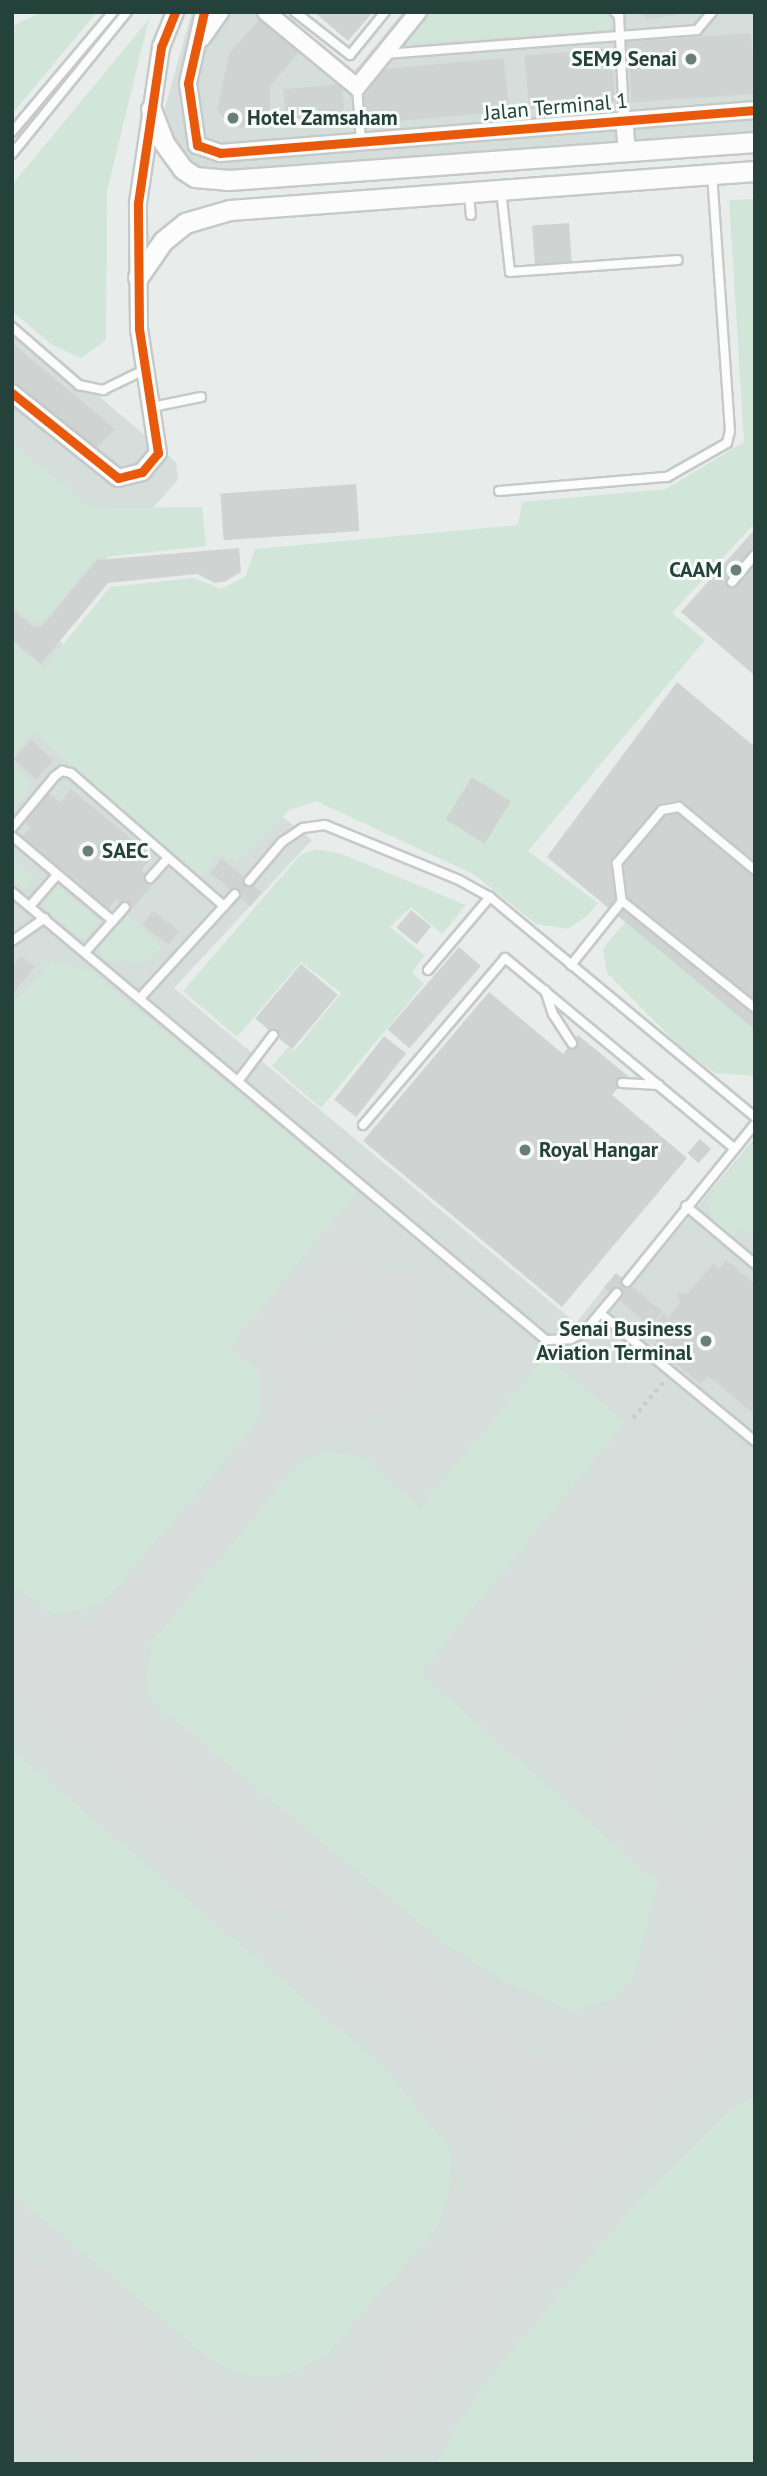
<!DOCTYPE html>
<html>
<head>
<meta charset="utf-8">
<style>
  body { margin:0 }
  #map { position:relative; width:767px; height:2476px; overflow:hidden; background:#e8edeb; font-family:"PT Sans",sans-serif }
  div>[style] { position:absolute }
  [style*='--x'] { left:calc(var(--x)*1px); top:calc(var(--y)*1px); width:calc(var(--w)*1px); rotate:calc(var(--a)*1deg) }
  .built>* { inset:0; background:#d6dedb }
  .green>* { inset:0; background:#d1e6d8 }
  .taxiway>* { height:47px; margin:-23.5px; padding:0 23.5px; transform-origin:23.5px; border-radius:23.5px; background:#d8dddc }
  .runway>* { height:119px; margin:-59.5px; padding:0 59.5px; transform-origin:59.5px; border-radius:59.5px; background:#d8dddc }
  .building>* { inset:0; background:#cfd4d2; transform-origin:0 0 }
  .path>* { height:3.5px; margin-top:-1.75px; transform-origin:0; background:repeating-linear-gradient(90deg,#c3ccca 0 3.5px,transparent 0 8.5px) }
  .roads { filter:drop-shadow(2px 0 #c5cac8) drop-shadow(-2px 0 #c5cac8) drop-shadow(0 2px #c5cac8) drop-shadow(0 -2px #c5cac8) }
  .service>* { height:8px; margin:-4px; padding:0 4px; transform-origin:4px; border-radius:4px; background:#fcfcfc }
  .minor>* { height:16px; margin:-8px; padding:0 8px; transform-origin:8px; border-radius:8px; background:#fcfcfc }
  .tertiary>* { height:19px; margin:-9.5px; padding:0 9.5px; transform-origin:9.5px; border-radius:9.5px; background:#fcfcfc }
  .cycleway>* { height:9px; margin:-4.5px; padding:0 4.5px; transform-origin:4.5px; border-radius:4.5px; background:#e8590c }
  .dots>* { width:19px; height:19px; translate:-50% -50%; box-sizing:border-box; border:4px solid #f7fbf9; border-radius:50% }
  span { translate:-50% -50%; white-space:nowrap; text-align:center; line-height:1.15; -webkit-text-stroke:6px #f7fbf9; paint-order:stroke }
  .poi-label { font-size:21px; color:#24423a; font-weight:700 }
  .right { translate:-100% -50%; text-align:right }
  .left { translate:0 -50%; text-align:left }
  .street-label { font-size:21px; color:#24423a }
  .frame { position:absolute; inset:0; border:14px solid #24423a; pointer-events:none }
</style>
</head>
<body>
<div id="map">
  <div class="built">
    <div style="clip-path:polygon(192px 12px,275px 12px,352px 74px,403px 12px,755px 12px,755px 131px,252px 172px,198px 169px,176px 151px,163px 114px)"></div>
    <div style="clip-path:polygon(12px 322px,176px 462px,178px 480px,43px 628px,312px 840px,174px 988px,576px 1323px,616px 1273px,632px 1285px,755px 1138px,755px 2464px,12px 2464px)"></div>
  </div>
  <div class="green">
    <div style="clip-path:polygon(42px 12px,97px 12px,12px 114px,12px 26px)"></div>
    <div style="clip-path:polygon(428px 12px,603px 12px,612px 20px,610px 29px,402px 44px)"></div>
    <div style="clip-path:polygon(149px 19px,107px 191px,106px 340px,81px 358px,52px 345px,12px 311px,12px 185px)"></div>
    <div style="clip-path:polygon(755px 199px,755px 523px,672px 613px,705px 640px,528px 851px,598px 903px,588px 915px,568px 929px,536px 924px,473px 874px,316px 801px,290px 810px,237px 862px,218px 854px,199px 879px,32px 730px,12px 757px,12px 643px,44px 668px,110px 587px,194px 578px,221px 589px,245px 577px,255px 549px,518px 525px,522px 502px,666px 489px,744px 442px,729px 200px)"></div>
    <div style="clip-path:polygon(12px 443px,91px 508px,202px 507px,206px 546px,96px 558px,41px 623px,30px 621px,12px 605px)"></div>
    <div style="clip-path:polygon(12px 762px,33px 784px,12px 811px)"></div>
    <div style="clip-path:polygon(317px 849px,342px 854px,466px 905px,442px 934px,411px 907px,390px 927px,425px 955px,412px 973px,424px 984px,321px 1108px,272px 1066px,288px 1047px,294px 1051px,341px 993px,301px 962px,237px 1037px,183px 991px,301px 854px)"></div>
    <div style="clip-path:polygon(12px 857px,35px 877px,25px 890px,12px 876px)"></div>
    <div style="clip-path:polygon(57px 886px,100px 921px,86px 938px,79px 937px,41px 905px)"></div>
    <div style="clip-path:polygon(127px 915px,162px 948px,147px 962px,109px 961px,97px 950px)"></div>
    <div style="clip-path:polygon(625px 922px,755px 1030px,755px 1076px,715px 1073px,682px 1049px,607px 973px,603px 949px)"></div>
    <div style="clip-path:polygon(53px 960px,92px 972px,357px 1191px,230px 1346px,260px 1373px,260px 1413px,252px 1428px,115px 1589px,97px 1605px,55px 1615px,12px 1584px,12px 1005px)"></div>
    <div style="clip-path:polygon(755px 1141px,755px 1239px,741px 1228px,731px 1239px,718px 1227px,706px 1201px)"></div>
    <div style="clip-path:polygon(546px 1357px,625px 1422px,420px 1673px,658px 1883px,633px 1980px,612px 1999px,570px 2011px,505px 1981px,444px 1943px,151px 1700px,146px 1685px,152px 1642px,297px 1465px,319px 1453px,360px 1455px,420px 1508px)"></div>
    <div style="clip-path:polygon(12px 1750px,385px 2068px,451px 2150px,449px 2194px,439px 2225px,324px 2358px,285px 2374px,257px 2377px,233px 2372px,210px 2359px,12px 2193px)"></div>
    <div style="clip-path:polygon(755px 2096px,755px 2464px,435px 2464px,480px 2390px,637px 2201px,733px 2108px)"></div>
  </div>
  <div class="taxiway">
    <div style="--x:299;--y:1415;--w:41;--a:-88.6"></div>
    <div style="--x:300;--y:1374;--w:42;--a:-112.3"></div>
    <div style="--x:284;--y:1335;--w:11;--a:-75"></div>
    <div style="--x:287;--y:1324;--w:21;--a:-62"></div>
    <div style="--x:297;--y:1305;--w:12;--a:-35"></div>
    <div style="--x:307;--y:1298;--w:39;--a:-23"></div>
    <div style="--x:343;--y:1283;--w:9;--a:6"></div>
    <div style="--x:352;--y:1284;--w:50;--a:38.5"></div>
    <div style="--x:391;--y:1315;--w:31;--a:81"></div>
    <div style="--x:396;--y:1346;--w:20;--a:99"></div>
    <div style="--x:393;--y:1366;--w:35;--a:131"></div>
    <div style="--x:370;--y:1392;--w:68;--a:165.6"></div>
    <div style="--x:12;--y:1648;--w:31;--a:11"></div>
    <div style="--x:42;--y:1654;--w:31;--a:-4"></div>
    <div style="--x:73;--y:1652;--w:31;--a:-21"></div>
    <div style="--x:102;--y:1641;--w:38;--a:-39"></div>
    <div style="--x:12;--y:1658;--w:643;--a:39.76"></div>
    <div style="--x:506;--y:2069;--w:34;--a:60"></div>
    <div style="--x:523;--y:2098;--w:44;--a:71.6"></div>
    <div style="--x:537;--y:2140;--w:79;--a:90.7"></div>
    <div style="--x:131;--y:1754;--w:25;--a:-122"></div>
    <div style="--x:118;--y:1733;--w:36;--a:-104"></div>
    <div style="--x:109;--y:1698;--w:63;--a:-79.9"></div>
    <div style="--x:120;--y:1636;--w:442;--a:-50.9"></div>
    <div style="--x:715;--y:1895;--w:29;--a:-88"></div>
    <div style="--x:716;--y:1866;--w:18;--a:-68"></div>
    <div style="--x:723;--y:1849;--w:51;--a:-51.3"></div>
    <div style="--x:506;--y:2069;--w:38;--a:27"></div>
    <div style="--x:540;--y:2086;--w:38;--a:11"></div>
    <div style="--x:577;--y:2093;--w:79;--a:-10.9"></div>
    <div style="--x:179;--y:2455;--w:23;--a:23"></div>
    <div style="--x:340;--y:2464;--w:36;--a:-60"></div>
    <div style="--x:358;--y:2433;--w:575;--a:-50.22"></div>
    <div style="--x:726;--y:1991;--w:34;--a:-76"></div>
    <div style="--x:734;--y:1958;--w:66;--a:-106.8"></div>
    <div style="--x:715;--y:1895;--w:21;--a:-121"></div>
    <div style="--x:704;--y:1877;--w:84;--a:-137.9"></div>
    <div style="--x:642;--y:1821;--w:38;--a:-115"></div>
    <div style="--x:626;--y:1786;--w:35;--a:-77"></div>
    <div style="--x:634;--y:1752;--w:191;--a:-50.7"></div>
  </div>
  <div class="runway">
    <div style="--x:12;--y:2316;--w:231;--a:39.9"></div>
  </div>
  <div class="building">
    <div style="clip-path:polygon(314px 12px,373px 12px,348px 41px)"></div>
    <div style="clip-path:polygon(638px 12px,698px 12px,647px 19px)"></div>
    <div style="clip-path:polygon(261px 17px,300px 51px,270px 86px,270px 126px,231px 128px,217px 110px,229px 54px)"></div>
    <div style="left:751px;top:33px;width:61px;height:124px;rotate:86deg"></div>
    <div style="left:611px;top:48px;width:54px;height:87px;rotate:85deg"></div>
    <div style="clip-path:polygon(504px 58px,509px 111px,366px 124px,364px 97px,384px 69px)"></div>
    <div style="left:342px;top:84px;width:38px;height:59px;rotate:85deg"></div>
    <div style="left:569px;top:223px;width:40px;height:37px;rotate:86deg"></div>
    <div style="clip-path:polygon(12px 343px,115px 429px,95px 450px,12px 382px)"></div>
    <div style="left:356px;top:484px;width:47px;height:136px;rotate:86deg"></div>
    <div style="clip-path:polygon(755px 529px,755px 676px,681px 612px)"></div>
    <div style="clip-path:polygon(239px 548px,241px 572px,226px 581px,215px 583px,197px 574px,108px 583px,41px 664px,12px 640px,12px 608px,33px 627px,42px 626px,97px 560px)"></div>
    <div style="clip-path:polygon(677px 682px,755px 747px,755px 1030px,547px 857px)"></div>
    <div style="left:31px;top:740px;width:30px;height:26px;rotate:42deg"></div>
    <div style="left:472px;top:777px;width:46px;height:50px;rotate:32deg"></div>
    <div style="clip-path:polygon(71px 789px,153px 857px,141px 870px,155px 882px,130px 911px,116px 899px,105px 913px,21px 838px,30px 827px,22px 820px,46px 791px,60px 802px)"></div>
    <div style="left:222px;top:859px;width:52px;height:18px;rotate:40deg"></div>
    <div style="left:411px;top:910px;width:26px;height:23px;rotate:39deg"></div>
    <div style="left:153px;top:911px;width:33px;height:17px;rotate:38deg"></div>
    <div style="left:459px;top:947px;width:29px;height:109px;rotate:41deg"></div>
    <div style="clip-path:polygon(21px 956px,35px 967px,12px 994px,12px 967px)"></div>
    <div style="left:301px;top:964px;width:48px;height:71px;rotate:40deg"></div>
    <div style="clip-path:polygon(489px 992px,563px 1054px,578px 1035px,628px 1076px,612px 1095px,687px 1158px,562px 1307px,363px 1141px)"></div>
    <div style="left:384px;top:1036px;width:28px;height:81px;rotate:38deg"></div>
    <div style="left:700px;top:1139px;width:15px;height:19px;rotate:42deg"></div>
    <div style="clip-path:polygon(726px 1260px,755px 1284px,755px 1415px,708px 1376px,701px 1384px,653px 1345px,660px 1337px,655px 1333px,661px 1326px,657px 1322px,664px 1313px,668px 1317px,680px 1303px,677px 1292px,688px 1293px,713px 1264px,719px 1269px)"></div>
    <div style="left:616px;top:1273px;width:61px;height:19px;rotate:40deg"></div>
  </div>
  <div class="path">
    <div style="--x:633;--y:1418;--w:50;--a:-49.9"></div>
  </div>
  <div class="roads">
    <div class="service">
      <div style="--x:295;--y:12;--w:70;--a:38"></div>
      <div style="--x:350;--y:55;--w:55;--a:-50.9"></div>
      <div style="--x:615;--y:12;--w:6;--a:45"></div>
      <div style="--x:619;--y:16;--w:102;--a:87.2"></div>
      <div style="--x:385;--y:54;--w:313;--a:-4.4"></div>
      <div style="--x:697;--y:30;--w:23;--a:-50"></div>
      <div style="--x:357;--y:87;--w:54;--a:85.8"></div>
      <div style="--x:12;--y:132;--w:157;--a:-49.9"></div>
      <div style="--x:12;--y:154;--w:183;--a:-51"></div>
      <div style="--x:501;--y:190;--w:82;--a:83.7"></div>
      <div style="--x:510;--y:272;--w:168;--a:-4.1"></div>
      <div style="--x:469;--y:194;--w:21;--a:85"></div>
      <div style="--x:12;--y:327;--w:89;--a:40.9"></div>
      <div style="--x:79;--y:385;--w:25;--a:12"></div>
      <div style="--x:103;--y:390;--w:46;--a:-26"></div>
      <div style="--x:152;--y:407;--w:50;--a:-11.5"></div>
      <div style="--x:499;--y:491;--w:169;--a:-4.8"></div>
      <div style="--x:667;--y:477;--w:69;--a:-29.5"></div>
      <div style="--x:727;--y:443;--w:12;--a:-76"></div>
      <div style="--x:730;--y:431;--w:258;--a:-94"></div>
      <div style="--x:732;--y:582;--w:35;--a:-50"></div>
      <div style="--x:12;--y:828;--w:67;--a:-50.4"></div>
      <div style="--x:55;--y:776;--w:9;--a:-36"></div>
      <div style="--x:62;--y:771;--w:9;--a:13"></div>
      <div style="--x:71;--y:773;--w:203;--a:41"></div>
      <div style="--x:12;--y:836;--w:132;--a:40.1"></div>
      <div style="--x:755;--y:870;--w:99;--a:-140.3"></div>
      <div style="--x:679;--y:807;--w:17;--a:170"></div>
      <div style="--x:662;--y:810;--w:70;--a:130.3"></div>
      <div style="--x:617;--y:863;--w:38;--a:83"></div>
      <div style="--x:622;--y:901;--w:171;--a:38.8"></div>
      <div style="--x:150;--y:878;--w:27;--a:-48"></div>
      <div style="--x:249;--y:881;--w:51;--a:-49.8"></div>
      <div style="--x:282;--y:842;--w:25;--a:-34"></div>
      <div style="--x:303;--y:828;--w:22;--a:-8"></div>
      <div style="--x:325;--y:825;--w:145;--a:22.3"></div>
      <div style="--x:459;--y:880;--w:35;--a:29"></div>
      <div style="--x:490;--y:897;--w:344;--a:39.7"></div>
      <div style="--x:12;--y:892;--w:697;--a:40"></div>
      <div style="--x:546;--y:1340;--w:25;--a:-2"></div>
      <div style="--x:571;--y:1339;--w:15;--a:-28"></div>
      <div style="--x:584;--y:1332;--w:51;--a:-49.8"></div>
      <div style="--x:30;--y:906;--w:41;--a:-48.9"></div>
      <div style="--x:12;--y:941;--w:40;--a:-34.9"></div>
      <div style="--x:87;--y:950;--w:57;--a:-48.5"></div>
      <div style="--x:571;--y:965;--w:82;--a:-51.4"></div>
      <div style="--x:428;--y:970;--w:96;--a:-49.7"></div>
      <div style="--x:545;--y:990;--w:25;--a:72"></div>
      <div style="--x:553;--y:1014;--w:35;--a:57"></div>
      <div style="--x:141;--y:997;--w:139;--a:-47.6"></div>
      <div style="--x:238;--y:1081;--w:58;--a:-52.7"></div>
      <div style="--x:622;--y:1083;--w:37;--a:3"></div>
      <div style="--x:363;--y:1125;--w:219;--a:-49.6"></div>
      <div style="--x:505;--y:958;--w:298;--a:39.7"></div>
      <div style="--x:686;--y:1206;--w:90;--a:40"></div>
      <div style="--x:627;--y:1282;--w:203;--a:-51"></div>
      <div style="--x:600;--y:1313;--w:201;--a:39.6"></div>
    </div>
    <div class="minor">
      <div style="--x:204;--y:12;--w:73;--a:102.7"></div>
      <div style="--x:188;--y:83;--w:63;--a:81.7"></div>
      <div style="--x:197;--y:145;--w:24;--a:19"></div>
      <div style="--x:220;--y:153;--w:537;--a:-4.6"></div>
      <div style="--x:266;--y:12;--w:118;--a:39.5"></div>
      <div style="--x:357;--y:87;--w:97;--a:-50.9"></div>
      <div style="--x:202;--y:38;--w:32;--a:-55"></div>
      <div style="--x:624;--y:118;--w:34;--a:85"></div>
      <div style="--x:12;--y:393;--w:136;--a:38.7"></div>
      <div style="--x:118;--y:478;--w:25;--a:-14"></div>
      <div style="--x:142;--y:472;--w:25;--a:-50"></div>
      <div style="--x:158;--y:453;--w:125;--a:-98.7"></div>
      <div style="--x:139;--y:329;--w:126;--a:-90.5"></div>
      <div style="--x:138;--y:203;--w:158;--a:-81.6"></div>
      <div style="--x:161;--y:47;--w:38;--a:-68"></div>
    </div>
    <div class="tertiary">
      <div style="--x:151;--y:109;--w:36;--a:69"></div>
      <div style="--x:164;--y:143;--w:32;--a:54"></div>
      <div style="--x:183;--y:169;--w:14;--a:34"></div>
      <div style="--x:195;--y:177;--w:34;--a:5"></div>
      <div style="--x:229;--y:180;--w:527;--a:-4.13"></div>
      <div style="--x:138;--y:277;--w:44;--a:-55.2"></div>
      <div style="--x:163;--y:241;--w:28;--a:-39"></div>
      <div style="--x:185;--y:223;--w:47;--a:-16.1"></div>
      <div style="--x:230;--y:210;--w:526;--a:-4.25"></div>
    </div>
  </div>
  <div class="cycleway">
    <div style="--x:204;--y:12;--w:73;--a:102.7"></div>
    <div style="--x:188;--y:83;--w:63;--a:81.7"></div>
    <div style="--x:197;--y:145;--w:24;--a:19"></div>
    <div style="--x:220;--y:153;--w:537;--a:-4.6"></div>
    <div style="--x:12;--y:393;--w:136;--a:38.7"></div>
    <div style="--x:118;--y:478;--w:25;--a:-14"></div>
    <div style="--x:142;--y:472;--w:25;--a:-50"></div>
    <div style="--x:158;--y:453;--w:125;--a:-98.7"></div>
    <div style="--x:139;--y:329;--w:126;--a:-90.5"></div>
    <div style="--x:138;--y:203;--w:158;--a:-81.6"></div>
    <div style="--x:161;--y:47;--w:38;--a:-68"></div>
  </div>
  <div class="dots">
    <div style="left:691px;top:59px;background:#697e78"></div>
    <div style="left:233px;top:118px;background:#697e78"></div>
    <div style="left:736px;top:570px;background:#697e78"></div>
    <div style="left:88px;top:851px;background:#697e78"></div>
    <div style="left:525px;top:1150px;background:#697e78"></div>
    <div style="left:706px;top:1341px;background:#697e78"></div>
  </div>
  <div class="poi-label">
    <span class="right" style="left:677px;top:59px">SEM9 Senai</span>
    <span class="left" style="left:247px;top:118px">Hotel Zamsaham</span>
    <span class="right" style="left:722px;top:570px">CAAM</span>
    <span class="left" style="left:102px;top:851px">SAEC</span>
    <span class="left" style="left:539px;top:1150px">Royal Hangar</span>
    <span class="right" style="left:692px;top:1341px">Senai Business<br>Aviation Terminal</span>
  </div>
  <div class="street-label">
    <span style="left:556px;top:107px;rotate:-5deg">Jalan Terminal 1</span>
  </div>
  <div class="frame"></div>
</div>
</body>
</html>
